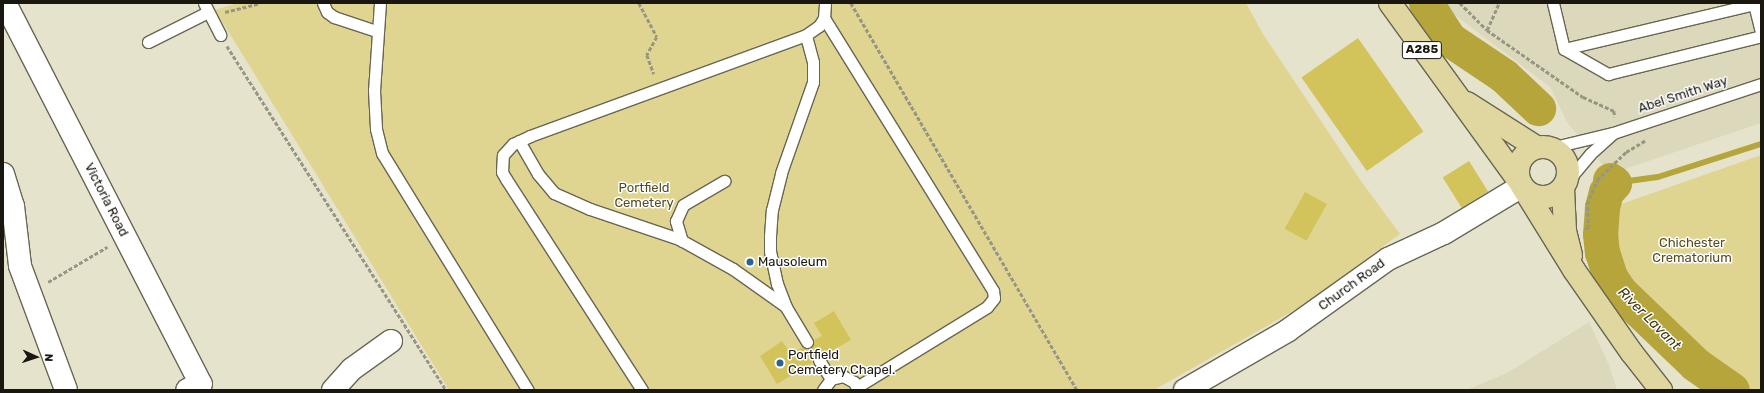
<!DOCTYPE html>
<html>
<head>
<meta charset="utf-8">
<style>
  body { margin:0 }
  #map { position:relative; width:1764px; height:393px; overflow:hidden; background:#e6e3cd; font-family:Rubik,sans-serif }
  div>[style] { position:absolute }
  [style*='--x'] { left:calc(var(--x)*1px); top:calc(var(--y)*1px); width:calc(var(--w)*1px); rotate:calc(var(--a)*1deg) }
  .built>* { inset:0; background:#dcd8bb }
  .green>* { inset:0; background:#dfd590 }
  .stream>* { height:6px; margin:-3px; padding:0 3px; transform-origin:3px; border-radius:3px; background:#b5a53b }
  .river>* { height:35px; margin:-17.5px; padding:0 17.5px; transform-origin:17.5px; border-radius:17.5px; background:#b5a53b }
  .building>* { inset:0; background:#d3c35b; transform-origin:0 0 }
  .path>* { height:2.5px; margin-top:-1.25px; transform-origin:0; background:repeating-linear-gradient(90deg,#979584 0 4px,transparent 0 6px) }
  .roads { filter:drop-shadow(1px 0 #686653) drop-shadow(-1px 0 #686653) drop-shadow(0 1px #686653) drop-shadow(0 -1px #686653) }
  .service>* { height:11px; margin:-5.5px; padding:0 5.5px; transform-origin:5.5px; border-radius:5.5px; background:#fff }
  .minor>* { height:22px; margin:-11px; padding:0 11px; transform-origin:11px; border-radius:11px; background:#fff }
  .primary>* { height:22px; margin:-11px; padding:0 11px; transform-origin:11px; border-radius:11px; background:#e0d7a0 }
  .primary>.ring { margin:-11px; padding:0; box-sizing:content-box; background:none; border:22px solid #e0d7a0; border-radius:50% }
  .dots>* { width:11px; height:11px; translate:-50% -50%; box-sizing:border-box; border:2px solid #fff; border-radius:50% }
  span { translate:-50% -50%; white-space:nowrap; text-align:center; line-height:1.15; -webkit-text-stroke:3px #fff; paint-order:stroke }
  .shield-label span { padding:1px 3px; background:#fff; border:1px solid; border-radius:3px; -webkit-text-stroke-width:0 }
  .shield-label { font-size:12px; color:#191710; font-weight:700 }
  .street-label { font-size:13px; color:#191710 }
  .park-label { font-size:13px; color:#544d22 }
  .poi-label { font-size:13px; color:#191710 }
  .left { translate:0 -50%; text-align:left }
  .water-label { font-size:14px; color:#3f380b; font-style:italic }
  .frame { position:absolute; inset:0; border:4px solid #191710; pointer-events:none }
  .north { position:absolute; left:16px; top:337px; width:40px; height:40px; -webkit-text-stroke:3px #fff; paint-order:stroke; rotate:93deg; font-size:11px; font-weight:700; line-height:16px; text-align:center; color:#191710 }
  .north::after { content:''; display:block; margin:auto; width:14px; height:18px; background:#191710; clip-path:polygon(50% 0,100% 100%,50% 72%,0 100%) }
</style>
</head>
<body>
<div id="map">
  <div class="built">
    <div style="clip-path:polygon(1439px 3px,1761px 3px,1761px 123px,1610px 174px,1567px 122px,1550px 87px)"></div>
    <div style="clip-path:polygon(1589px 322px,1609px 365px,1617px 390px,1466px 390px,1507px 373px)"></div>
  </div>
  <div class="green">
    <div style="clip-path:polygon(237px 3px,1246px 3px,1263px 34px,1361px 181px,1400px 234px,1307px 303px,1154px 390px,449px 390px,215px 10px)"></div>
    <div style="clip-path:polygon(1761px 155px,1761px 390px,1705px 390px,1611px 254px,1607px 209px)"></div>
  </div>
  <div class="stream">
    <div style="--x:1614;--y:183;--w:44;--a:-7.8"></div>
    <div style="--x:1658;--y:177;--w:108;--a:-17.8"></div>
  </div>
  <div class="river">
    <div style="--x:1426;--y:3;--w:43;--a:57.4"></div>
    <div style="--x:1449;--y:39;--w:66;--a:33.9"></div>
    <div style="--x:1504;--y:76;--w:47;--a:43.3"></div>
    <div style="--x:1610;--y:180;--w:5;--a:37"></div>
    <div style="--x:1614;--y:183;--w:12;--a:132"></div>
    <div style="--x:1606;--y:192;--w:16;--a:105"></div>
    <div style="--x:1602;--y:207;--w:27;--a:94"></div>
    <div style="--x:1600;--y:234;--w:18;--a:84"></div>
    <div style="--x:1602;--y:252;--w:26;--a:72"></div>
    <div style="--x:1610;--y:277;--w:18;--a:56"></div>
    <div style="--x:1620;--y:292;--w:104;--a:43.8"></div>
    <div style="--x:1695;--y:364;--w:45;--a:35.1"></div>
  </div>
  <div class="building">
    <div style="left:1358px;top:38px;width:114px;height:69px;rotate:55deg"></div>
    <div style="left:1469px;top:161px;width:36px;height:31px;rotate:58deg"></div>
    <div style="left:1305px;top:192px;width:25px;height:42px;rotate:29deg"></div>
    <div style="clip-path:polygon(834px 311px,851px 340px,824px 355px,816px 354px,813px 362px,777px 384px,760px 356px,782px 341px,791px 354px,802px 347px,811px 348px,814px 340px,822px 336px,814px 323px)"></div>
  </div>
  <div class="path">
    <div style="--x:639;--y:3;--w:38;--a:62"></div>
    <div style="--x:657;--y:37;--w:21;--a:119"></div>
    <div style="--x:647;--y:55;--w:20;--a:70"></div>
    <div style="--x:851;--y:3;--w:448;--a:59.7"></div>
    <div style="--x:1460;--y:3;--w:38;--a:45"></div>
    <div style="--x:1487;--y:30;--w:117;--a:34.9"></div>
    <div style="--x:1583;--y:97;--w:34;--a:24"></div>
    <div style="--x:1614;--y:111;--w:6;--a:81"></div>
    <div style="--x:225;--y:12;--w:36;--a:-14"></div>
    <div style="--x:1487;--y:30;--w:30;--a:-66"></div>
    <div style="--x:227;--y:46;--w:408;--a:57.5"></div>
    <div style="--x:1585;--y:229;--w:3;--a:0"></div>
    <div style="--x:1588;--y:229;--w:25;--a:-92"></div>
    <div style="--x:1587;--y:204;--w:26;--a:-67"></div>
    <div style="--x:1597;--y:180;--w:40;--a:-44"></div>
    <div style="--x:1626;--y:152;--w:23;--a:-31"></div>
    <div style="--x:48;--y:282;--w:69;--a:-30.7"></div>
  </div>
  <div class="roads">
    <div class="service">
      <div style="--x:204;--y:3;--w:36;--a:63"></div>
      <div style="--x:323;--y:3;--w:10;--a:66"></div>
      <div style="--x:327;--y:12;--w:9;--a:36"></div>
      <div style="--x:334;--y:17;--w:44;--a:18.4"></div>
      <div style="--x:380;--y:3;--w:87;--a:93.9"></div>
      <div style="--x:374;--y:90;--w:39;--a:87"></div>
      <div style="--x:376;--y:129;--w:25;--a:76"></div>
      <div style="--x:382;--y:153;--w:278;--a:58.4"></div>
      <div style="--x:1553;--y:3;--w:47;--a:76.6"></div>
      <div style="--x:1564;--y:49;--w:51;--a:29.6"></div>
      <div style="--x:1608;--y:74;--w:158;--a:-13.9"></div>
      <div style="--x:824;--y:18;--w:321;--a:58.2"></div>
      <div style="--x:993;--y:291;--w:7;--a:82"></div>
      <div style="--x:994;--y:298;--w:11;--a:128"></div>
      <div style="--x:987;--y:307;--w:153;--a:148.4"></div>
      <div style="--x:148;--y:42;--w:67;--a:-26.6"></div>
      <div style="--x:1564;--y:49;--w:195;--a:-13.3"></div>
      <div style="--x:1754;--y:4;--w:30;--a:76"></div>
      <div style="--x:519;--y:141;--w:38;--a:60"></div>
      <div style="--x:538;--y:174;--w:25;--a:50"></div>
      <div style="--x:554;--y:193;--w:39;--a:24"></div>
      <div style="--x:590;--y:209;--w:94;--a:18.6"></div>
      <div style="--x:679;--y:239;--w:62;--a:29.1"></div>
      <div style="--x:733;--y:269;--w:64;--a:35.4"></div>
      <div style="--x:1550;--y:148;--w:65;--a:-13.4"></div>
      <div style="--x:1613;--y:133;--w:156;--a:-18.3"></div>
      <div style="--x:1565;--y:184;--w:39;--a:-50"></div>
      <div style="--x:1590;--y:154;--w:30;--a:-42"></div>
      <div style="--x:682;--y:241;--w:21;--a:-107"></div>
      <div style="--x:676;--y:221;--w:17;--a:-66"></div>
      <div style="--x:683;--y:205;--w:48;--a:-30.3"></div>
      <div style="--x:807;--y:342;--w:41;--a:-121"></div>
      <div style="--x:786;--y:307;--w:25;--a:-111"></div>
      <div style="--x:777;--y:284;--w:34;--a:-102"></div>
      <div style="--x:770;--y:251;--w:15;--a:-90"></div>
      <div style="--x:770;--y:236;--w:26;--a:-86"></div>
      <div style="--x:772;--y:210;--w:38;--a:-76"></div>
      <div style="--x:781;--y:173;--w:96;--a:-70.6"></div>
      <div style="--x:813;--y:82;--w:20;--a:-90"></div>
      <div style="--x:813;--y:62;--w:28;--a:-105"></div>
      <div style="--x:806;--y:35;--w:16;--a:-35"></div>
      <div style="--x:819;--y:26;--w:9;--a:-58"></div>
      <div style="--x:824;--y:18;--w:15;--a:-86"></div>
      <div style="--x:819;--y:360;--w:22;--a:58"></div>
      <div style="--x:642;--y:390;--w:251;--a:-122.8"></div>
      <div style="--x:506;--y:179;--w:8;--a:-120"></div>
      <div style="--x:502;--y:172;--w:17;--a:-87"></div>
      <div style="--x:503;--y:155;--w:15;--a:-48"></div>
      <div style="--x:513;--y:144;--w:19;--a:-25"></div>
      <div style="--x:530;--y:136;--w:294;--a:-20.1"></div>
      <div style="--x:823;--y:390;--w:14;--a:-54"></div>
      <div style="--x:831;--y:379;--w:12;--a:-14"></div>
      <div style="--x:843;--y:376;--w:13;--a:29"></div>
      <div style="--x:854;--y:382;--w:9;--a:63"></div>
    </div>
    <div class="minor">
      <div style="--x:5;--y:3;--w:428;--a:62.8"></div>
      <div style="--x:201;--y:384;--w:15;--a:157"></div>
      <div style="--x:3;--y:174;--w:34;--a:73"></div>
      <div style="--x:13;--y:206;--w:60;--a:83.3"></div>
      <div style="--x:20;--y:266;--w:132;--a:69.6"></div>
      <div style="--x:333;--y:390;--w:28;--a:-48"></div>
      <div style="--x:352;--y:369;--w:48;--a:-35.7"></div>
      <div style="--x:1185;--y:390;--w:118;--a:-30"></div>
      <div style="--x:1287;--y:331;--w:124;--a:-35.5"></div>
      <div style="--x:1388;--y:259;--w:62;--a:-24.9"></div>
      <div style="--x:1444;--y:233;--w:91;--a:-31.1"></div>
    </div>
    <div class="primary">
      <div style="--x:1390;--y:3;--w:223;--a:54.1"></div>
      <div style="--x:1467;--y:103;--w:82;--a:32.5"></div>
      <div class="ring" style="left:1518px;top:147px;width:28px;height:28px"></div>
      <div style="--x:1522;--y:186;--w:99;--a:58.2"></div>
      <div style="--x:1574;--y:270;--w:101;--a:55.1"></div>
      <div style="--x:1632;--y:353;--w:47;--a:51.9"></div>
      <div style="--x:1563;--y:188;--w:43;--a:87.3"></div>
      <div style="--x:1565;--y:231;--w:25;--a:76"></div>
    </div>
  </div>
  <div class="dots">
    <div style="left:750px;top:262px;background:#29629a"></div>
    <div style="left:780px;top:363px;background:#29629a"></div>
  </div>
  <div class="shield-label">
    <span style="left:1422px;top:50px">A285</span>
  </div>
  <div class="street-label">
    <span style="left:1683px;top:95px;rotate:-18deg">Abel Smith Way</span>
    <span style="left:106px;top:200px;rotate:63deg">Victoria Road</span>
    <span style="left:1352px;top:285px;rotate:-36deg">Church Road</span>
  </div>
  <div class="park-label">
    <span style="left:644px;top:196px">Portfield<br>Cemetery</span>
    <span style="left:1692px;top:251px">Chichester<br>Crematorium</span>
  </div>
  <div class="poi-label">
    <span class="left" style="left:758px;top:262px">Mausoleum</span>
    <span class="left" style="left:788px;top:363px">Portfield<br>Cemetery Chapel.</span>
  </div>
  <div class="water-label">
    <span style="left:1649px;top:319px;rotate:45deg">River Lavant</span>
  </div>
  <div class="frame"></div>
  <div class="north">N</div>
</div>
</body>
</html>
